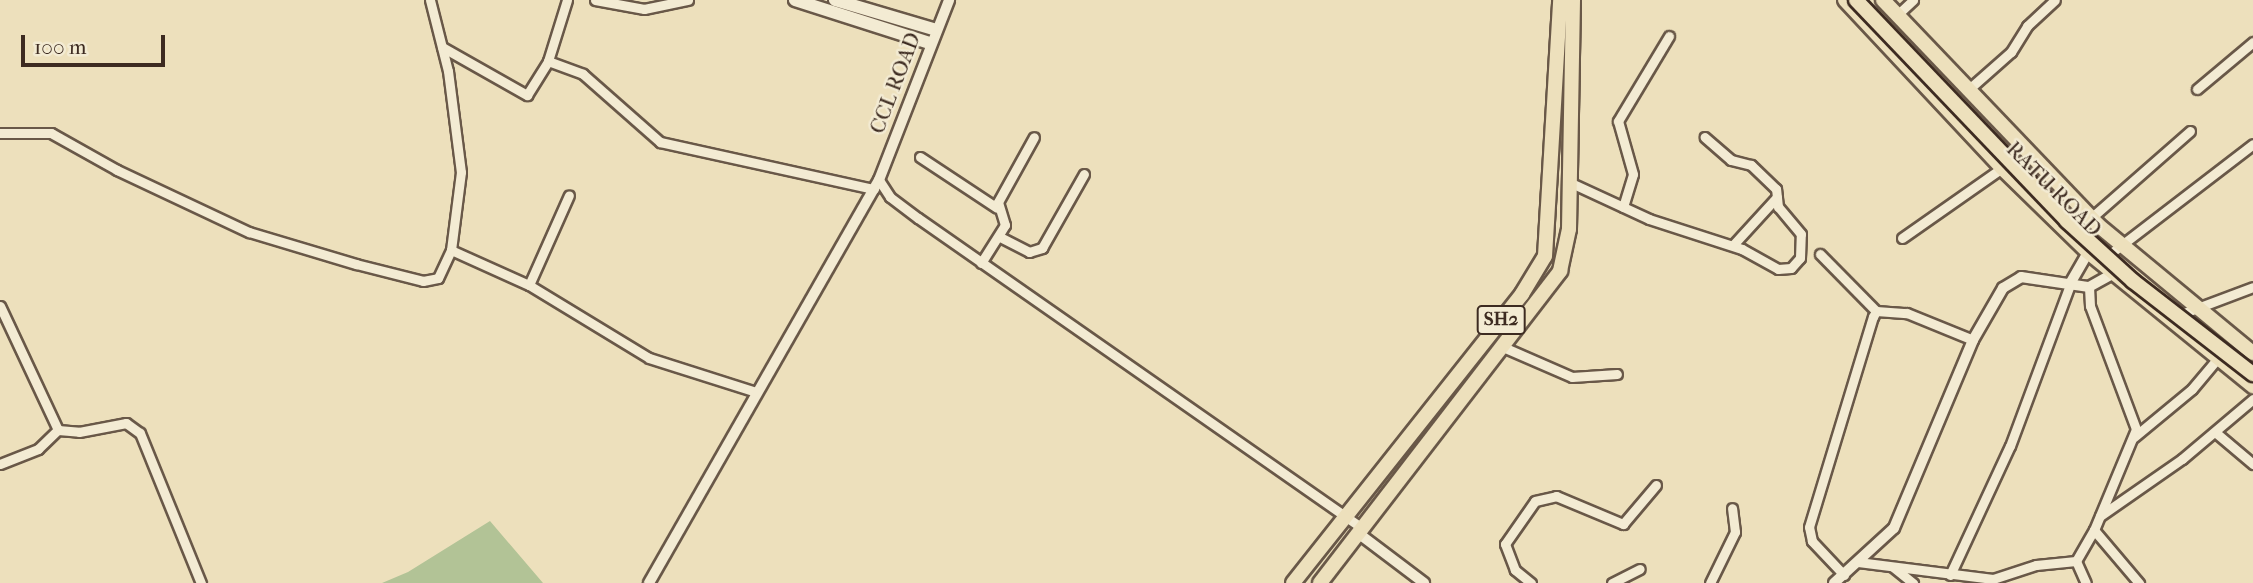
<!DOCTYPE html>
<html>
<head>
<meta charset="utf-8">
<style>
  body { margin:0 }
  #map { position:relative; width:2253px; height:583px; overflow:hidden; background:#ede0bc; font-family:"IM FELL French Canon",serif }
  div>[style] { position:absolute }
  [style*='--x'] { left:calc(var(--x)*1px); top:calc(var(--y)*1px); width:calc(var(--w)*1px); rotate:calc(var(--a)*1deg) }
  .green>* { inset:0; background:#b2c396 }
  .roads { filter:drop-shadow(2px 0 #695848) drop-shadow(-2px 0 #695848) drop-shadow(0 2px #695848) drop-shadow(0 -2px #695848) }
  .minor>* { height:9px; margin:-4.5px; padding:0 4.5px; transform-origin:4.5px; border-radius:4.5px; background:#f3ebd3 }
  .tertiary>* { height:10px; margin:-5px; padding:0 5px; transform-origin:5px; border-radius:5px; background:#f3ebd3 }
  .secondary>* { height:12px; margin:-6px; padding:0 6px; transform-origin:6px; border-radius:6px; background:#f3ebd3 }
  .primary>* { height:14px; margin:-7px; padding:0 7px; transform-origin:7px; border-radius:7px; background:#ede0bc }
  .bridges { filter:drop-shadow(2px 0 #3d2b21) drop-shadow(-2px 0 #3d2b21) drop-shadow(0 2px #3d2b21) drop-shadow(0 -2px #3d2b21) }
  .primary-bridge>* { height:14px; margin:-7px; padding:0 7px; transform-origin:7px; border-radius:7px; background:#ede0bc }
  span { translate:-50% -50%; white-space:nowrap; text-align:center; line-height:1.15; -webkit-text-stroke:5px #f3ebd3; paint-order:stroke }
  .shield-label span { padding:2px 5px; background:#f3ebd3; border:2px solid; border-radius:5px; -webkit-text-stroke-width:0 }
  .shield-label { font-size:19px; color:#3d2b21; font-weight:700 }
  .street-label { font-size:21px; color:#3d2b21 }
  .scale { position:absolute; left:21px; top:35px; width:144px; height:32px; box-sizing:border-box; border:4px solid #3d2b21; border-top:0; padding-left:9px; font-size:21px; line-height:24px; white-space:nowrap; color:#3d2b21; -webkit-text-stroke:5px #f3ebd3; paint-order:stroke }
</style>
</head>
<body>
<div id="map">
  <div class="green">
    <div style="clip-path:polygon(490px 521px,543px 583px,382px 583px,408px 572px)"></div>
  </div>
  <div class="roads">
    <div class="minor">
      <div style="--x:430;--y:0;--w:73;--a:75.8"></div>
      <div style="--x:448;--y:71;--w:102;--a:82.7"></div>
      <div style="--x:461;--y:172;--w:79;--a:97.3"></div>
      <div style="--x:451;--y:250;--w:85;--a:24.2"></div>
      <div style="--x:529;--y:285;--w:140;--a:31.3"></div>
      <div style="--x:649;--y:358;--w:112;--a:17.6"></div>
      <div style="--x:595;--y:0;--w:50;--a:10.4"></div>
      <div style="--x:644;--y:9;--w:45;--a:-11.6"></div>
      <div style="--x:1897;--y:15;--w:22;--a:-43"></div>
      <div style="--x:442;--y:47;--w:98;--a:29.5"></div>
      <div style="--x:527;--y:95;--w:40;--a:-58"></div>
      <div style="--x:548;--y:61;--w:64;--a:-72.7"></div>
      <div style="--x:548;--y:61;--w:37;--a:20"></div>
      <div style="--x:583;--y:74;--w:103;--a:41.4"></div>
      <div style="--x:660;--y:142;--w:219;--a:12.4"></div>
      <div style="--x:1969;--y:89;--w:56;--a:-41.4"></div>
      <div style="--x:2011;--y:52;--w:31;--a:-58"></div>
      <div style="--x:2027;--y:26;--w:38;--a:-43"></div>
      <div style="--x:2197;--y:89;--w:73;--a:-40"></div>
      <div style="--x:0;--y:133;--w:51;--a:0"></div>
      <div style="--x:51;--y:133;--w:76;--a:29.3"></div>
      <div style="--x:117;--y:170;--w:146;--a:25.2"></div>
      <div style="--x:249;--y:232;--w:112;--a:16.7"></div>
      <div style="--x:356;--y:264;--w:69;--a:14.2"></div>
      <div style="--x:423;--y:281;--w:15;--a:-11"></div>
      <div style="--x:438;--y:278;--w:31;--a:-65"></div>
      <div style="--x:920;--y:157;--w:92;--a:33.5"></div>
      <div style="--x:879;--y:180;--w:20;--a:57"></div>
      <div style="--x:890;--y:197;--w:35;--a:37"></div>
      <div style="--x:918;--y:218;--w:542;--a:34.92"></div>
      <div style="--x:1569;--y:182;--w:88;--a:24.8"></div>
      <div style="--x:1649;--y:219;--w:98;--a:17.9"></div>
      <div style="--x:1742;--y:249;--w:41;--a:29.1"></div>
      <div style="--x:1778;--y:269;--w:13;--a:-4"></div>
      <div style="--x:1791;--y:268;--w:13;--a:-48"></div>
      <div style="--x:1800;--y:258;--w:24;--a:-88"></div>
      <div style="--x:1801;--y:234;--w:35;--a:-130"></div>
      <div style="--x:1778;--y:207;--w:18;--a:-96"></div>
      <div style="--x:1776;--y:189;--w:35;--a:-136"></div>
      <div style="--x:1751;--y:165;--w:21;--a:-166"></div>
      <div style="--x:1731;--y:160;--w:35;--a:-139"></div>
      <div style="--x:1623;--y:207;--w:34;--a:-73"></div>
      <div style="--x:1633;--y:174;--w:55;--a:-105.8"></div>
      <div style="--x:1618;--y:121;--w:99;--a:-59"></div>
      <div style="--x:2075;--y:232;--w:153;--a:-41.3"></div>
      <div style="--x:1000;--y:237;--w:33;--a:27"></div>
      <div style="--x:1029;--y:252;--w:14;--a:-17"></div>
      <div style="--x:1042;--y:248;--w:85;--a:-60.4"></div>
      <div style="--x:1902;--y:238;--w:122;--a:-35"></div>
      <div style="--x:1733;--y:245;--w:65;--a:-47.5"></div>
      <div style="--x:1820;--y:254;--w:80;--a:45.5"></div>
      <div style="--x:2102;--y:260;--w:190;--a:-37.5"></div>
      <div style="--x:981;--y:263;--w:45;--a:-57.7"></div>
      <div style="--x:1005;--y:225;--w:24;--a:-107"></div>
      <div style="--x:998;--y:202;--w:74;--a:-61"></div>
      <div style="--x:529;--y:285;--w:98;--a:-66"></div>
      <div style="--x:0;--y:306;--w:137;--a:64.9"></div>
      <div style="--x:2176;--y:316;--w:82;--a:-20.6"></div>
      <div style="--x:1503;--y:347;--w:75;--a:23.5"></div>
      <div style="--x:1572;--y:377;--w:45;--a:-3.8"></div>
      <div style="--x:58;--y:430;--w:21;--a:5"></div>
      <div style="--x:79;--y:432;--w:48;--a:-10.8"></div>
      <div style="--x:126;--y:423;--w:17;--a:36"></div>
      <div style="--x:140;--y:433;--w:162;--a:67.9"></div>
      <div style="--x:2215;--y:432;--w:50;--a:40.1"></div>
      <div style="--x:2134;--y:437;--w:75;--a:-39.6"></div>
      <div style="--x:2192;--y:389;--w:40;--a:-50"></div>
      <div style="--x:0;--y:464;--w:41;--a:-21.5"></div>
      <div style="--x:38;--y:449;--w:28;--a:-44"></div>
      <div style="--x:2100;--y:516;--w:100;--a:-34.8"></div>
      <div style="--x:2182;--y:459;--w:93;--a:-40.2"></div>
      <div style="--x:2094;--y:530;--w:70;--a:49.7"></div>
      <div style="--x:2076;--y:561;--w:24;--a:66"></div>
      <div style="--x:1858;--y:562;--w:136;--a:7.2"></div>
      <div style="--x:1993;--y:579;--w:45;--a:-18"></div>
      <div style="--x:2036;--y:565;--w:40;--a:-5.7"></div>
      <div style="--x:2076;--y:561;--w:36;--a:-60"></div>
      <div style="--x:2094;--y:530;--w:109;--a:-67.4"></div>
      <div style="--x:2136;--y:429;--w:131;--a:-110.5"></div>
      <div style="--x:2090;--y:306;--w:19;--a:-93"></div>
      <div style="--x:1893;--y:567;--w:26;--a:39"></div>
      <div style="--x:1844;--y:575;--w:47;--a:-133.3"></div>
      <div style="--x:1812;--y:541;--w:14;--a:-102"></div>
      <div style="--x:1809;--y:527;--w:220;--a:-73.1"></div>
      <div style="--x:1873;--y:317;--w:7;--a:-63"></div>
      <div style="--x:1876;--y:311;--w:31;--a:4"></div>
      <div style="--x:1907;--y:313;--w:71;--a:22.2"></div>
      <div style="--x:1950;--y:575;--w:142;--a:-65.1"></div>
      <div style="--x:2010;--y:446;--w:175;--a:-69.6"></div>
      <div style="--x:1531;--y:583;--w:21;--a:-141"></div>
      <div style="--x:1515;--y:570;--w:28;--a:-111"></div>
      <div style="--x:1505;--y:544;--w:52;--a:-55.1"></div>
      <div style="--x:1535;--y:501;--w:22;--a:-13"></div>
      <div style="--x:1556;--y:496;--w:73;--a:22.7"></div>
      <div style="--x:1623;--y:524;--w:51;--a:-49.8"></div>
      <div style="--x:1612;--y:583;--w:31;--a:-27"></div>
      <div style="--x:1710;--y:583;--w:57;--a:-63.9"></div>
      <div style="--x:1735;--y:532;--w:24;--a:-97"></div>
    </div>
    <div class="tertiary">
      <div style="--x:2071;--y:282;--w:34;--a:-60"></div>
      <div style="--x:1358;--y:533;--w:83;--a:37.1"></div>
      <div style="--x:649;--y:583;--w:464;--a:-60.3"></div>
      <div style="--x:879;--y:180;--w:193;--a:-68.7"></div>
      <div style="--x:1834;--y:583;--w:81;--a:-42.5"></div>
      <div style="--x:1894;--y:528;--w:204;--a:-67.2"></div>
      <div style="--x:1973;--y:340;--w:60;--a:-60"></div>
      <div style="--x:2003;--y:288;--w:21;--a:-31"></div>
      <div style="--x:2021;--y:277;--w:69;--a:8.4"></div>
      <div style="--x:2089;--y:287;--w:29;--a:-29"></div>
    </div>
    <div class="secondary">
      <div style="--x:795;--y:0;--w:142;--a:17.7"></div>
      <div style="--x:835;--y:0;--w:105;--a:16.5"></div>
    </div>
    <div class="primary">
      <div style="--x:1845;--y:0;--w:230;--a:46.9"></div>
      <div style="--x:2002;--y:168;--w:120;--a:44.3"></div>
      <div style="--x:2088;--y:252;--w:213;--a:39.1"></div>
      <div style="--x:1883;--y:0;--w:311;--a:46.3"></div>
      <div style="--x:2098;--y:225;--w:201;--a:39.6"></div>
      <div style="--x:1293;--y:583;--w:369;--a:-51.6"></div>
      <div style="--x:1522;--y:294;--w:44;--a:-58.8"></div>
      <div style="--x:1545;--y:256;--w:256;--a:-86.6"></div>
      <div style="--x:1320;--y:583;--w:394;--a:-52.4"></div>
      <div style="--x:1560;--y:271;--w:43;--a:-77.9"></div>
      <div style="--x:1569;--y:229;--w:229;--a:-89"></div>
    </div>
  </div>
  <div class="bridges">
    <div class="primary-bridge">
      <div style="--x:1856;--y:0;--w:306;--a:46.3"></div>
      <div style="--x:2067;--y:221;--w:89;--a:42.3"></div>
      <div style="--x:2133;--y:281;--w:152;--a:37.8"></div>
    </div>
  </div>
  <div class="shield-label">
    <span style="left:1501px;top:320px">SH2</span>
  </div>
  <div class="street-label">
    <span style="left:895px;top:83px;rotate:-69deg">CCL ROAD</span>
    <span style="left:2054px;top:189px;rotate:45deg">RATU ROAD</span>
  </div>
  <div class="scale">100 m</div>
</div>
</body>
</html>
